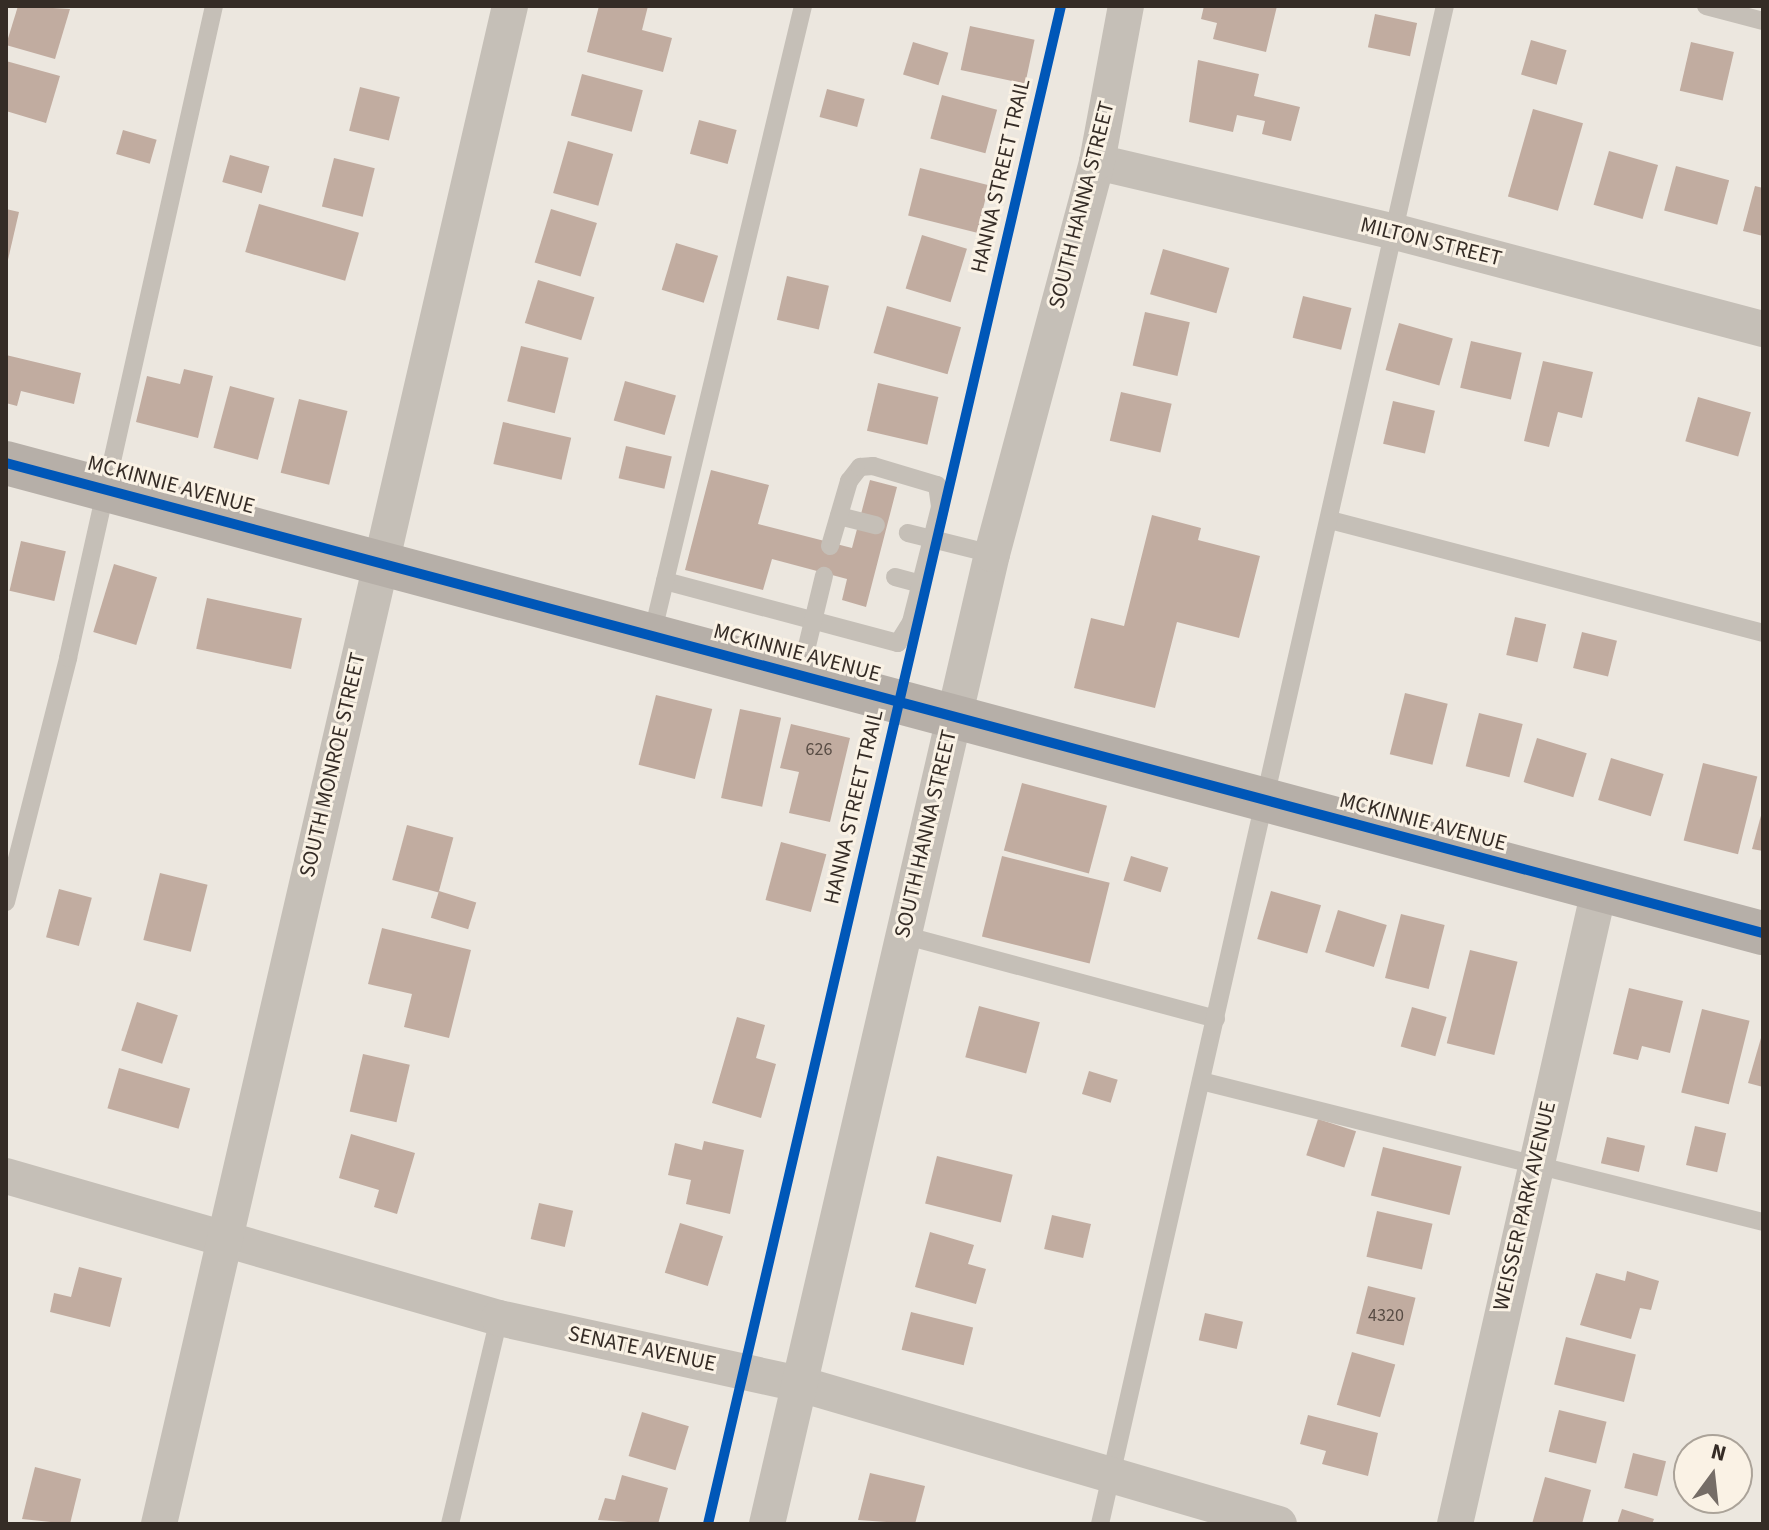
<!DOCTYPE html>
<html>
<head>
<meta charset="utf-8">
<style>
  body { margin:0 }
  #map { position:relative; width:1769px; height:1530px; overflow:hidden; background:#ece7df; font-family:"Source Sans 3",sans-serif }
  div>[style] { position:absolute }
  [style*='--x'] { left:calc(var(--x)*1px); top:calc(var(--y)*1px); width:calc(var(--w)*1px); rotate:calc(var(--a)*1deg) }
  .building>* { inset:0; background:#c1aca0; transform-origin:0 0 }
  .lane>* { height:18px; margin:-9px; padding:0 9px; transform-origin:9px; border-radius:9px; background:#c5bfb7 }
  .street>* { height:36px; margin:-18px; padding:0 18px; transform-origin:18px; border-radius:18px; background:#c5bfb7 }
  .secondary>* { height:44px; margin:-22px; padding:0 22px; transform-origin:22px; border-radius:22px; background:#b6afa8 }
  .cycleway>* { height:10px; margin:-5px; padding:0 5px; transform-origin:5px; border-radius:5px; background:#0057b8 }
  span { translate:-50% -50%; white-space:nowrap; text-align:center; line-height:1.15; -webkit-text-stroke:6px #faf2e5; paint-order:stroke }
  .number-label { font-size:18px; color:#584c44 }
  .number-label span { -webkit-text-stroke-width:0 }
  .street-label { font-size:22px; color:#352c26 }
  .frame { position:absolute; inset:0; border:8px solid #352c26; pointer-events:none }
  .north { position:absolute; left:1673px; top:1434px; width:80px; height:80px; box-sizing:border-box; background:#faf2e5; border:2px solid #aba399; border-radius:50%; rotate:15deg; font-size:22px; font-weight:700; line-height:32px; text-align:center; color:#352c26 }
  .north::after { content:''; display:block; margin:auto; width:28px; height:36px; background:#756d67; clip-path:polygon(50% 0,100% 100%,50% 72%,0 100%) }
</style>
</head>
<body>
<div id="map">
  <div class="building">
    <div style="clip-path:polygon(18px 6px,70px 9px,55px 59px,6px 45px)"></div>
    <div style="clip-path:polygon(599px 6px,648px 6px,642px 30px,672px 38px,663px 72px,587px 52px)"></div>
    <div style="clip-path:polygon(1204px 6px,1277px 6px,1266px 52px,1213px 39px,1217px 23px,1201px 19px)"></div>
    <div style="left:1375px;top:14px;width:43px;height:34px;rotate:12deg"></div>
    <div style="left:970px;top:26px;width:66px;height:45px;rotate:12deg"></div>
    <div style="left:1531px;top:40px;width:37px;height:36px;rotate:16deg"></div>
    <div style="left:913px;top:42px;width:37px;height:34px;rotate:17deg"></div>
    <div style="left:1691px;top:42px;width:44px;height:50px;rotate:13deg"></div>
    <div style="clip-path:polygon(1198px 60px,1259px 74px,1254px 96px,1300px 107px,1291px 141px,1262px 134px,1265px 121px,1237px 115px,1233px 132px,1189px 122px)"></div>
    <div style="clip-path:polygon(6px 61px,60px 76px,46px 123px,6px 111px)"></div>
    <div style="left:582px;top:74px;width:63px;height:43px;rotate:15deg"></div>
    <div style="left:360px;top:87px;width:41px;height:45px;rotate:14deg"></div>
    <div style="left:827px;top:89px;width:39px;height:29px;rotate:15deg"></div>
    <div style="left:942px;top:95px;width:57px;height:45px;rotate:15deg"></div>
    <div style="left:1533px;top:109px;width:52px;height:91px;rotate:16deg"></div>
    <div style="left:699px;top:120px;width:39px;height:35px;rotate:15deg"></div>
    <div style="left:123px;top:130px;width:35px;height:25px;rotate:16deg"></div>
    <div style="left:568px;top:141px;width:47px;height:54px;rotate:16deg"></div>
    <div style="left:1609px;top:151px;width:51px;height:56px;rotate:16deg"></div>
    <div style="left:230px;top:155px;width:41px;height:28px;rotate:16deg"></div>
    <div style="left:334px;top:158px;width:42px;height:50px;rotate:14deg"></div>
    <div style="left:1676px;top:166px;width:55px;height:46px;rotate:15deg"></div>
    <div style="left:920px;top:168px;width:71px;height:49px;rotate:14deg"></div>
    <div style="clip-path:polygon(1755px 186px,1763px 188px,1763px 236px,1743px 231px)"></div>
    <div style="left:259px;top:204px;width:104px;height:50px;rotate:16deg"></div>
    <div style="clip-path:polygon(6px 209px,19px 212px,7px 264px,6px 264px)"></div>
    <div style="left:551px;top:209px;width:48px;height:56px;rotate:17deg"></div>
    <div style="left:922px;top:235px;width:47px;height:56px;rotate:17deg"></div>
    <div style="left:676px;top:243px;width:44px;height:49px;rotate:17deg"></div>
    <div style="left:1163px;top:249px;width:69px;height:47px;rotate:16deg"></div>
    <div style="left:787px;top:276px;width:43px;height:45px;rotate:13deg"></div>
    <div style="left:538px;top:280px;width:59px;height:45px;rotate:17deg"></div>
    <div style="left:1303px;top:296px;width:50px;height:43px;rotate:14deg"></div>
    <div style="left:887px;top:306px;width:77px;height:49px;rotate:16deg"></div>
    <div style="left:1145px;top:312px;width:46px;height:55px;rotate:13deg"></div>
    <div style="left:1399px;top:323px;width:56px;height:49px;rotate:16deg"></div>
    <div style="left:1471px;top:341px;width:52px;height:48px;rotate:13deg"></div>
    <div style="left:521px;top:346px;width:49px;height:57px;rotate:14deg"></div>
    <div style="clip-path:polygon(6px 355px,81px 373px,74px 404px,21px 391px,17px 406px,6px 403px)"></div>
    <div style="clip-path:polygon(1543px 361px,1593px 372px,1582px 418px,1558px 412px,1549px 447px,1524px 441px)"></div>
    <div style="clip-path:polygon(184px 369px,213px 376px,198px 438px,136px 422px,147px 376px,180px 384px)"></div>
    <div style="left:625px;top:381px;width:53px;height:41px;rotate:16deg"></div>
    <div style="left:878px;top:383px;width:62px;height:49px;rotate:13deg"></div>
    <div style="left:230px;top:386px;width:46px;height:64px;rotate:15deg"></div>
    <div style="left:1121px;top:392px;width:52px;height:50px;rotate:13deg"></div>
    <div style="left:1698px;top:397px;width:55px;height:46px;rotate:16deg"></div>
    <div style="left:299px;top:399px;width:50px;height:76px;rotate:14deg"></div>
    <div style="left:1393px;top:401px;width:43px;height:44px;rotate:13deg"></div>
    <div style="left:503px;top:422px;width:70px;height:43px;rotate:13deg"></div>
    <div style="left:626px;top:446px;width:47px;height:33px;rotate:13deg"></div>
    <div style="clip-path:polygon(711px 470px,769px 485px,758px 524px,852px 548px,870px 480px,897px 487px,866px 607px,842px 600px,847px 579px,772px 559px,763px 590px,685px 570px)"></div>
    <div style="clip-path:polygon(1152px 515px,1201px 528px,1198px 540px,1260px 556px,1239px 638px,1177px 622px,1155px 708px,1074px 688px,1091px 618px,1124px 626px)"></div>
    <div style="left:21px;top:541px;width:46px;height:51px;rotate:13deg"></div>
    <div style="left:114px;top:564px;width:45px;height:71px;rotate:17deg"></div>
    <div style="left:207px;top:598px;width:97px;height:52px;rotate:12deg"></div>
    <div style="left:1515px;top:617px;width:32px;height:39px;rotate:13deg"></div>
    <div style="left:1582px;top:632px;width:36px;height:37px;rotate:14deg"></div>
    <div style="left:1405px;top:693px;width:44px;height:63px;rotate:14deg"></div>
    <div style="left:656px;top:695px;width:58px;height:72px;rotate:14deg"></div>
    <div style="left:740px;top:709px;width:42px;height:91px;rotate:12deg"></div>
    <div style="left:1479px;top:713px;width:45px;height:55px;rotate:14deg"></div>
    <div style="clip-path:polygon(791px 724px,850px 738px,830px 822px,789px 813px,799px 772px,780px 768px)"></div>
    <div style="left:1537px;top:738px;width:52px;height:46px;rotate:17deg"></div>
    <div style="left:1611px;top:758px;width:55px;height:44px;rotate:17deg"></div>
    <div style="left:1703px;top:763px;width:56px;height:80px;rotate:14deg"></div>
    <div style="left:1022px;top:783px;width:88px;height:70px;rotate:15deg"></div>
    <div style="clip-path:polygon(1763px 808px,1763px 851px,1752px 849px)"></div>
    <div style="left:407px;top:825px;width:48px;height:57px;rotate:15deg"></div>
    <div style="left:781px;top:842px;width:47px;height:60px;rotate:15deg"></div>
    <div style="left:1002px;top:856px;width:111px;height:83px;rotate:14deg"></div>
    <div style="left:1131px;top:856px;width:39px;height:26px;rotate:17deg"></div>
    <div style="left:160px;top:873px;width:49px;height:69px;rotate:14deg"></div>
    <div style="left:59px;top:889px;width:34px;height:50px;rotate:15deg"></div>
    <div style="left:439px;top:891px;width:39px;height:28px;rotate:17deg"></div>
    <div style="left:1271px;top:891px;width:52px;height:50px;rotate:16deg"></div>
    <div style="left:1338px;top:910px;width:51px;height:44px;rotate:17deg"></div>
    <div style="left:1401px;top:914px;width:45px;height:66px;rotate:14deg"></div>
    <div style="clip-path:polygon(382px 928px,471px 950px,449px 1038px,404px 1027px,412px 994px,368px 984px)"></div>
    <div style="left:1470px;top:950px;width:49px;height:96px;rotate:14deg"></div>
    <div style="clip-path:polygon(1629px 988px,1683px 1001px,1670px 1053px,1642px 1046px,1638px 1060px,1613px 1054px)"></div>
    <div style="left:137px;top:1002px;width:43px;height:51px;rotate:18deg"></div>
    <div style="left:979px;top:1006px;width:63px;height:53px;rotate:15deg"></div>
    <div style="left:1412px;top:1007px;width:36px;height:41px;rotate:16deg"></div>
    <div style="left:1702px;top:1009px;width:49px;height:86px;rotate:14deg"></div>
    <div style="clip-path:polygon(737px 1017px,765px 1025px,756px 1058px,776px 1064px,761px 1118px,712px 1103px)"></div>
    <div style="clip-path:polygon(1763px 1031px,1763px 1087px,1748px 1083px)"></div>
    <div style="left:363px;top:1054px;width:48px;height:59px;rotate:13deg"></div>
    <div style="left:119px;top:1068px;width:74px;height:42px;rotate:16deg"></div>
    <div style="left:1089px;top:1071px;width:30px;height:24px;rotate:17deg"></div>
    <div style="left:1318px;top:1119px;width:40px;height:38px;rotate:18deg"></div>
    <div style="left:1695px;top:1126px;width:32px;height:40px;rotate:13deg"></div>
    <div style="clip-path:polygon(351px 1134px,415px 1153px,397px 1214px,374px 1207px,379px 1190px,339px 1178px)"></div>
    <div style="left:1607px;top:1137px;width:39px;height:27px;rotate:13deg"></div>
    <div style="clip-path:polygon(704px 1141px,744px 1150px,730px 1214px,686px 1204px,691px 1180px,668px 1175px,675px 1143px,702px 1150px)"></div>
    <div style="left:1383px;top:1147px;width:81px;height:50px;rotate:14deg"></div>
    <div style="left:937px;top:1156px;width:78px;height:49px;rotate:14deg"></div>
    <div style="left:539px;top:1203px;width:35px;height:37px;rotate:13deg"></div>
    <div style="left:1377px;top:1211px;width:57px;height:47px;rotate:13deg"></div>
    <div style="left:1052px;top:1215px;width:40px;height:35px;rotate:13deg"></div>
    <div style="left:680px;top:1223px;width:45px;height:52px;rotate:17deg"></div>
    <div style="clip-path:polygon(930px 1232px,974px 1245px,968px 1264px,986px 1269px,976px 1304px,915px 1287px)"></div>
    <div style="clip-path:polygon(79px 1267px,122px 1278px,110px 1327px,50px 1312px,54px 1293px,71px 1297px)"></div>
    <div style="clip-path:polygon(1627px 1271px,1659px 1281px,1651px 1310px,1640px 1308px,1631px 1339px,1580px 1325px,1596px 1273px,1625px 1281px)"></div>
    <div style="left:1368px;top:1286px;width:49px;height:49px;rotate:14deg"></div>
    <div style="left:911px;top:1312px;width:64px;height:39px;rotate:14deg"></div>
    <div style="left:1205px;top:1313px;width:39px;height:28px;rotate:13deg"></div>
    <div style="left:1566px;top:1337px;width:72px;height:49px;rotate:14deg"></div>
    <div style="left:1352px;top:1352px;width:45px;height:55px;rotate:16deg"></div>
    <div style="left:1559px;top:1410px;width:49px;height:43px;rotate:14deg"></div>
    <div style="left:642px;top:1412px;width:49px;height:46px;rotate:17deg"></div>
    <div style="clip-path:polygon(1308px 1415px,1378px 1433px,1368px 1476px,1322px 1464px,1326px 1451px,1300px 1444px)"></div>
    <div style="left:1633px;top:1453px;width:34px;height:36px;rotate:14deg"></div>
    <div style="clip-path:polygon(35px 1467px,81px 1479px,70px 1524px,22px 1519px)"></div>
    <div style="clip-path:polygon(870px 1473px,925px 1486px,915px 1524px,858px 1520px)"></div>
    <div style="clip-path:polygon(622px 1475px,668px 1488px,658px 1524px,598px 1520px,605px 1498px,615px 1500px)"></div>
    <div style="clip-path:polygon(1545px 1477px,1591px 1490px,1582px 1524px,1532px 1524px)"></div>
    <div style="clip-path:polygon(1622px 1509px,1654px 1519px,1652px 1524px,1617px 1524px)"></div>
  </div>
  <div class="lane">
    <div style="--x:1706;--y:6;--w:59;--a:14.7"></div>
    <div style="--x:839;--y:516;--w:38;--a:14"></div>
    <div style="--x:1330;--y:520;--w:448;--a:14.6"></div>
    <div style="--x:830;--y:546;--w:68;--a:-73.7"></div>
    <div style="--x:849;--y:481;--w:18;--a:-52"></div>
    <div style="--x:860;--y:467;--w:13;--a:-4"></div>
    <div style="--x:873;--y:466;--w:67;--a:16.5"></div>
    <div style="--x:937;--y:485;--w:22;--a:82"></div>
    <div style="--x:940;--y:507;--w:33;--a:104"></div>
    <div style="--x:932;--y:539;--w:62;--a:14"></div>
    <div style="--x:895;--y:577;--w:27;--a:15"></div>
    <div style="--x:665;--y:581;--w:241;--a:14.9"></div>
    <div style="--x:898;--y:643;--w:25;--a:-58"></div>
    <div style="--x:911;--y:622;--w:86;--a:-75.8"></div>
    <div style="--x:932;--y:539;--w:25;--a:-166"></div>
    <div style="--x:652;--y:635;--w:647;--a:-76.5"></div>
    <div style="--x:800;--y:675;--w:102;--a:-76.4"></div>
    <div style="--x:6;--y:902;--w:252;--a:-75.7"></div>
    <div style="--x:68;--y:658;--w:668;--a:-77.38"></div>
    <div style="--x:903;--y:935;--w:324;--a:15"></div>
    <div style="--x:1201;--y:1081;--w:579;--a:14.08"></div>
    <div style="--x:450;--y:1524;--w:212;--a:-76.6"></div>
    <div style="--x:1100;--y:1524;--w:1557;--a:-77.2"></div>
  </div>
  <div class="street">
    <div style="--x:1097;--y:162;--w:303;--a:13.2"></div>
    <div style="--x:1392;--y:231;--w:384;--a:14.8"></div>
    <div style="--x:6;--y:1176;--w:513;--a:16.07"></div>
    <div style="--x:499;--y:1318;--w:308;--a:12.4"></div>
    <div style="--x:800;--y:1384;--w:499;--a:16.3"></div>
    <div style="--x:159;--y:1524;--w:1558;--a:-76.98"></div>
    <div style="--x:767;--y:1524;--w:996;--a:-76.94"></div>
    <div style="--x:992;--y:554;--w:406;--a:-75"></div>
    <div style="--x:1097;--y:162;--w:159;--a:-79.5"></div>
    <div style="--x:1455;--y:1524;--w:650;--a:-77.2"></div>
  </div>
  <div class="secondary">
    <div style="--x:6;--y:463;--w:1819;--a:14.98"></div>
  </div>
  <div class="cycleway">
    <div style="--x:6;--y:463;--w:1819;--a:14.98"></div>
    <div style="--x:708;--y:1524;--w:1559;--a:-76.91"></div>
  </div>
  <div class="number-label">
    <span style="left:819px;top:750px">626</span>
    <span style="left:1386px;top:1316px">4320</span>
  </div>
  <div class="street-label">
    <span style="left:1001px;top:176px;rotate:-77deg">HANNA STREET TRAIL</span>
    <span style="left:1082px;top:205px;rotate:-76deg">SOUTH HANNA STREET</span>
    <span style="left:1431px;top:242px;rotate:14deg">MILTON STREET</span>
    <span style="left:171px;top:485px;rotate:15deg">MCKINNIE AVENUE</span>
    <span style="left:797px;top:653px;rotate:15deg">MCKINNIE AVENUE</span>
    <span style="left:333px;top:765px;rotate:-77deg">SOUTH MONROE STREET</span>
    <span style="left:854px;top:807px;rotate:-77deg">HANNA STREET TRAIL</span>
    <span style="left:1423px;top:822px;rotate:15deg">MCKINNIE AVENUE</span>
    <span style="left:926px;top:834px;rotate:-77deg">SOUTH HANNA STREET</span>
    <span style="left:1525px;top:1206px;rotate:-77deg">WEISSER PARK AVENUE</span>
    <span style="left:642px;top:1349px;rotate:12deg">SENATE AVENUE</span>
  </div>
  <div class="frame"></div>
  <div class="north">N</div>
</div>
</body>
</html>
